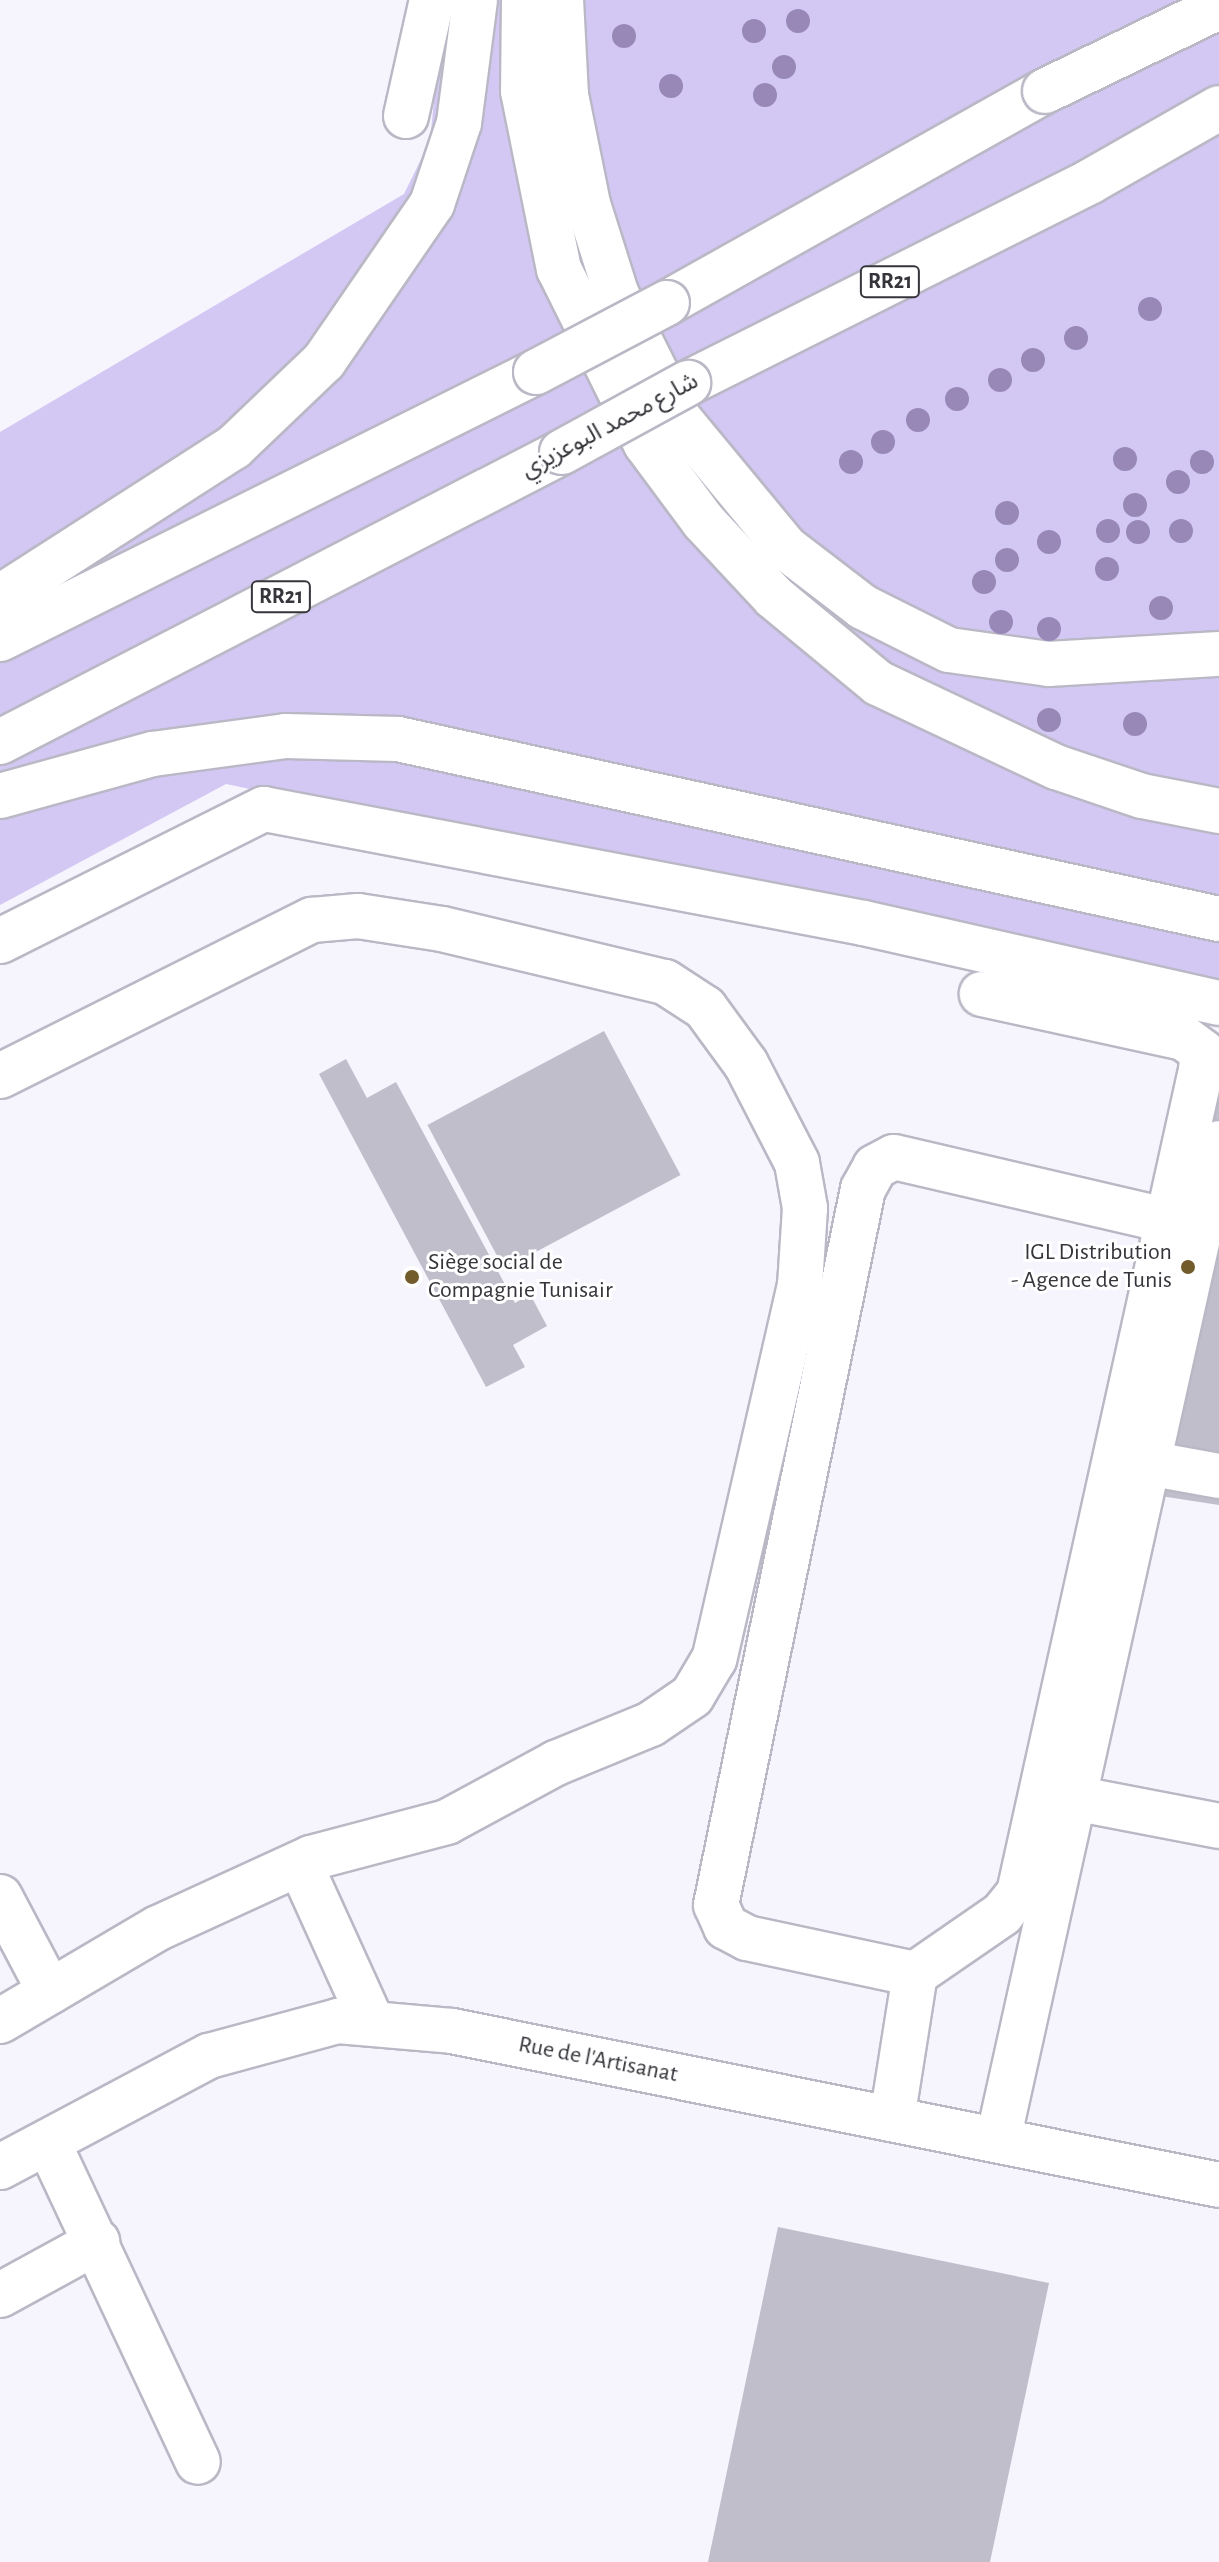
<!DOCTYPE html>
<html>
<head>
<meta charset="utf-8">
<style>
  body { margin:0 }
  #map { position:relative; width:1219px; height:2562px; overflow:hidden; background:#f6f4fd; font-family:"Alegreya Sans","Noto Sans Arabic",sans-serif }
  div>[style] { position:absolute }
  [style*='--x'] { left:calc(var(--x)*1px); top:calc(var(--y)*1px); width:calc(var(--w)*1px); rotate:calc(var(--a)*1deg) }
  .green>* { inset:0; background:#d2c8f3 }
  .building>* { inset:0; background:#c1becc; transform-origin:0 0 }
  .roads { filter:drop-shadow(2px 0 #bbb8c6) drop-shadow(-2px 0 #bbb8c6) drop-shadow(0 2px #bbb8c6) drop-shadow(0 -2px #bbb8c6) }
  .minor>* { height:44px; margin:-22px; padding:0 22px; transform-origin:22px; border-radius:22px; background:#fff }
  .highway>* { height:44px; margin:-22px; padding:0 22px; transform-origin:22px; border-radius:22px; background:#fff }
  .bridges { filter:drop-shadow(2px 0 #bbb8c6) drop-shadow(-2px 0 #bbb8c6) drop-shadow(0 2px #bbb8c6) drop-shadow(0 -2px #bbb8c6) }
  .highway-bridge>* { height:44px; margin:-22px; padding:0 22px; transform-origin:22px; border-radius:22px; background:#fff }
  .trees>* { width:24px; height:24px; margin:-12px; border-radius:50%; background:#9788b8 }
  .dots>* { width:22px; height:22px; translate:-50% -50%; box-sizing:border-box; border:4px solid #fff; border-radius:50% }
  span { translate:-50% -50%; white-space:nowrap; text-align:center; line-height:1.15; -webkit-text-stroke:6px #fff; paint-order:stroke }
  .shield-label span { padding:2px 6px; background:#fff; border:2px solid; border-radius:6px; -webkit-text-stroke-width:0 }
  .shield-label { font-size:22px; color:#36353b; font-weight:700 }
  .street-label { font-size:24px; color:#36353b }
  .poi-label { font-size:24px; color:#36353b }
  .right { translate:-100% -50%; text-align:right }
  .left { translate:0 -50%; text-align:left }
</style>
</head>
<body>
<div id="map">
  <div class="green">
    <div style="clip-path:polygon(444px 0,1219px 0,1219px 989px,226px 784px,0 905px,0 432px,404px 194px,430px 141px)"></div>
  </div>
  <div class="building">
    <div style="left:604px;top:1031px;width:163px;height:200px;rotate:62deg"></div>
    <div style="clip-path:polygon(1219px 1044px,1219px 1505px,1115px 1489px)"></div>
    <div style="clip-path:polygon(346px 1059px,367px 1098px,396px 1082px,515px 1303px,530px 1294px,547px 1326px,513px 1345px,525px 1367px,486px 1387px,319px 1074px)"></div>
    <div style="clip-path:polygon(778px 2227px,1049px 2283px,990px 2562px,708px 2562px)"></div>
  </div>
  <div class="roads">
    <div class="minor">
      <div style="--x:406;--y:116;--w:119;--a:-77.4"></div>
      <div style="--x:0;--y:941;--w:295;--a:-26.6"></div>
      <div style="--x:264;--y:809;--w:611;--a:10.76"></div>
      <div style="--x:864;--y:923;--w:364;--a:12.7"></div>
      <div style="--x:0;--y:1076;--w:349;--a:-26.6"></div>
      <div style="--x:312;--y:920;--w:46;--a:-5"></div>
      <div style="--x:358;--y:916;--w:85;--a:8.8"></div>
      <div style="--x:442;--y:929;--w:229;--a:13.4"></div>
      <div style="--x:665;--y:982;--w:48;--a:33"></div>
      <div style="--x:705;--y:1008;--w:69;--a:53.8"></div>
      <div style="--x:746;--y:1064;--w:111;--a:62.7"></div>
      <div style="--x:797;--y:1163;--w:46;--a:79.9"></div>
      <div style="--x:805;--y:1208;--w:77;--a:93.7"></div>
      <div style="--x:800;--y:1285;--w:384;--a:102.9"></div>
      <div style="--x:714;--y:1659;--w:43;--a:120.7"></div>
      <div style="--x:692;--y:1696;--w:50;--a:145.7"></div>
      <div style="--x:651;--y:1724;--w:103;--a:157.7"></div>
      <div style="--x:556;--y:1763;--w:124;--a:151.6"></div>
      <div style="--x:447;--y:1822;--w:141;--a:165.2"></div>
      <div style="--x:311;--y:1858;--w:168;--a:155.4"></div>
      <div style="--x:158;--y:1928;--w:183;--a:149.5"></div>
      <div style="--x:1153;--y:1464;--w:67;--a:10.3"></div>
      <div style="--x:1074;--y:1798;--w:148;--a:10.9"></div>
      <div style="--x:300;--y:1864;--w:175;--a:65.6"></div>
      <div style="--x:0;--y:1897;--w:107;--a:62.2"></div>
      <div style="--x:915;--y:1974;--w:172;--a:-167.9"></div>
      <div style="--x:747;--y:1938;--w:24;--a:-152"></div>
      <div style="--x:726;--y:1927;--w:24;--a:-114"></div>
      <div style="--x:716;--y:1905;--w:731;--a:-78.4"></div>
      <div style="--x:863;--y:1189;--w:25;--a:-61"></div>
      <div style="--x:875;--y:1167;--w:21;--a:-28"></div>
      <div style="--x:894;--y:1157;--w:281;--a:13.1"></div>
      <div style="--x:892;--y:2119;--w:147;--a:-81"></div>
      <div style="--x:915;--y:1974;--w:106;--a:-34.6"></div>
      <div style="--x:1002;--y:1914;--w:27;--a:-51"></div>
      <div style="--x:1019;--y:1893;--w:843;--a:-77.53"></div>
      <div style="--x:1201;--y:1070;--w:18;--a:-84"></div>
      <div style="--x:1203;--y:1052;--w:24;--a:-144"></div>
      <div style="--x:1184;--y:1038;--w:207;--a:-167.7"></div>
      <div style="--x:998;--y:2140;--w:1021;--a:-77.5"></div>
      <div style="--x:48;--y:2142;--w:353;--a:64.9"></div>
      <div style="--x:0;--y:2167;--w:237;--a:-28"></div>
      <div style="--x:209;--y:2056;--w:134;--a:-15.2"></div>
      <div style="--x:338;--y:2021;--w:114;--a:5"></div>
      <div style="--x:452;--y:2031;--w:782;--a:11.35"></div>
      <div style="--x:0;--y:2295;--w:111;--a:-28.7"></div>
    </div>
    <div class="highway">
      <div style="--x:524;--y:0;--w:91;--a:90.6"></div>
      <div style="--x:523;--y:91;--w:182;--a:78.6"></div>
      <div style="--x:559;--y:269;--w:195;--a:63.6"></div>
      <div style="--x:646;--y:444;--w:97;--a:53.4"></div>
      <div style="--x:704;--y:522;--w:103;--a:47"></div>
      <div style="--x:774;--y:597;--w:135;--a:39.6"></div>
      <div style="--x:878;--y:683;--w:197;--a:25.3"></div>
      <div style="--x:1056;--y:767;--w:91;--a:18.6"></div>
      <div style="--x:1142;--y:796;--w:78;--a:11"></div>
      <div style="--x:561;--y:0;--w:95;--a:87"></div>
      <div style="--x:566;--y:95;--w:111;--a:78.6"></div>
      <div style="--x:588;--y:204;--w:93;--a:72.5"></div>
      <div style="--x:616;--y:293;--w:142;--a:63.3"></div>
      <div style="--x:680;--y:420;--w:166;--a:50.4"></div>
      <div style="--x:786;--y:548;--w:97;--a:37.5"></div>
      <div style="--x:863;--y:607;--w:96;--a:26.6"></div>
      <div style="--x:949;--y:650;--w:101;--a:8"></div>
      <div style="--x:1049;--y:664;--w:170;--a:-3.4"></div>
      <div style="--x:667;--y:303;--w:433;--a:-29.3"></div>
      <div style="--x:688;--y:383;--w:451;--a:-26.6"></div>
      <div style="--x:1091;--y:181;--w:147;--a:-29.7"></div>
      <div style="--x:0;--y:597;--w:278;--a:-32.7"></div>
      <div style="--x:234;--y:447;--w:124;--a:-43.7"></div>
      <div style="--x:324;--y:361;--w:191;--a:-55.5"></div>
      <div style="--x:432;--y:204;--w:85;--a:-71.6"></div>
      <div style="--x:459;--y:123;--w:124;--a:-82.6"></div>
      <div style="--x:0;--y:639;--w:599;--a:-26.48"></div>
      <div style="--x:0;--y:742;--w:632;--a:-27.29"></div>
      <div style="--x:0;--y:796;--w:159;--a:-15.4"></div>
      <div style="--x:153;--y:754;--w:134;--a:-7.7"></div>
      <div style="--x:286;--y:736;--w:112;--a:1.5"></div>
      <div style="--x:398;--y:739;--w:841;--a:12.37"></div>
    </div>
  </div>
  <div class="bridges">
    <div class="highway-bridge">
      <div style="--x:1045;--y:91;--w:193;--a:-25.8"></div>
      <div style="--x:536;--y:372;--w:148;--a:-27.8"></div>
      <div style="--x:562;--y:452;--w:144;--a:-28.7"></div>
    </div>
  </div>
  <div class="trees">
    <div style="left:798px;top:21px"></div>
    <div style="left:754px;top:31px"></div>
    <div style="left:624px;top:36px"></div>
    <div style="left:784px;top:67px"></div>
    <div style="left:671px;top:86px"></div>
    <div style="left:765px;top:95px"></div>
    <div style="left:1150px;top:309px"></div>
    <div style="left:1076px;top:338px"></div>
    <div style="left:1033px;top:360px"></div>
    <div style="left:1000px;top:380px"></div>
    <div style="left:957px;top:399px"></div>
    <div style="left:918px;top:420px"></div>
    <div style="left:883px;top:442px"></div>
    <div style="left:1125px;top:459px"></div>
    <div style="left:851px;top:462px"></div>
    <div style="left:1202px;top:462px"></div>
    <div style="left:1178px;top:482px"></div>
    <div style="left:1135px;top:505px"></div>
    <div style="left:1007px;top:513px"></div>
    <div style="left:1108px;top:531px"></div>
    <div style="left:1181px;top:531px"></div>
    <div style="left:1138px;top:532px"></div>
    <div style="left:1049px;top:542px"></div>
    <div style="left:1007px;top:560px"></div>
    <div style="left:1107px;top:569px"></div>
    <div style="left:984px;top:582px"></div>
    <div style="left:1161px;top:608px"></div>
    <div style="left:1001px;top:622px"></div>
    <div style="left:1049px;top:629px"></div>
    <div style="left:1049px;top:720px"></div>
    <div style="left:1135px;top:724px"></div>
  </div>
  <div class="dots">
    <div style="left:1188px;top:1267px;background:#725c2b"></div>
    <div style="left:412px;top:1277px;background:#725c2b"></div>
  </div>
  <div class="shield-label">
    <span style="left:890px;top:282px">RR21</span>
    <span style="left:281px;top:597px">RR21</span>
  </div>
  <div class="street-label">
    <span style="left:610px;top:426px;rotate:-28deg">شارع محمد البوعزيزي</span>
    <span style="left:598px;top:2060px;rotate:11deg">Rue de l'Artisanat</span>
  </div>
  <div class="poi-label">
    <span class="right" style="left:1172px;top:1267px">IGL Distribution<br>- Agence de Tunis</span>
    <span class="left" style="left:428px;top:1277px">Siège social de<br>Compagnie Tunisair</span>
  </div>
</div>
</body>
</html>
